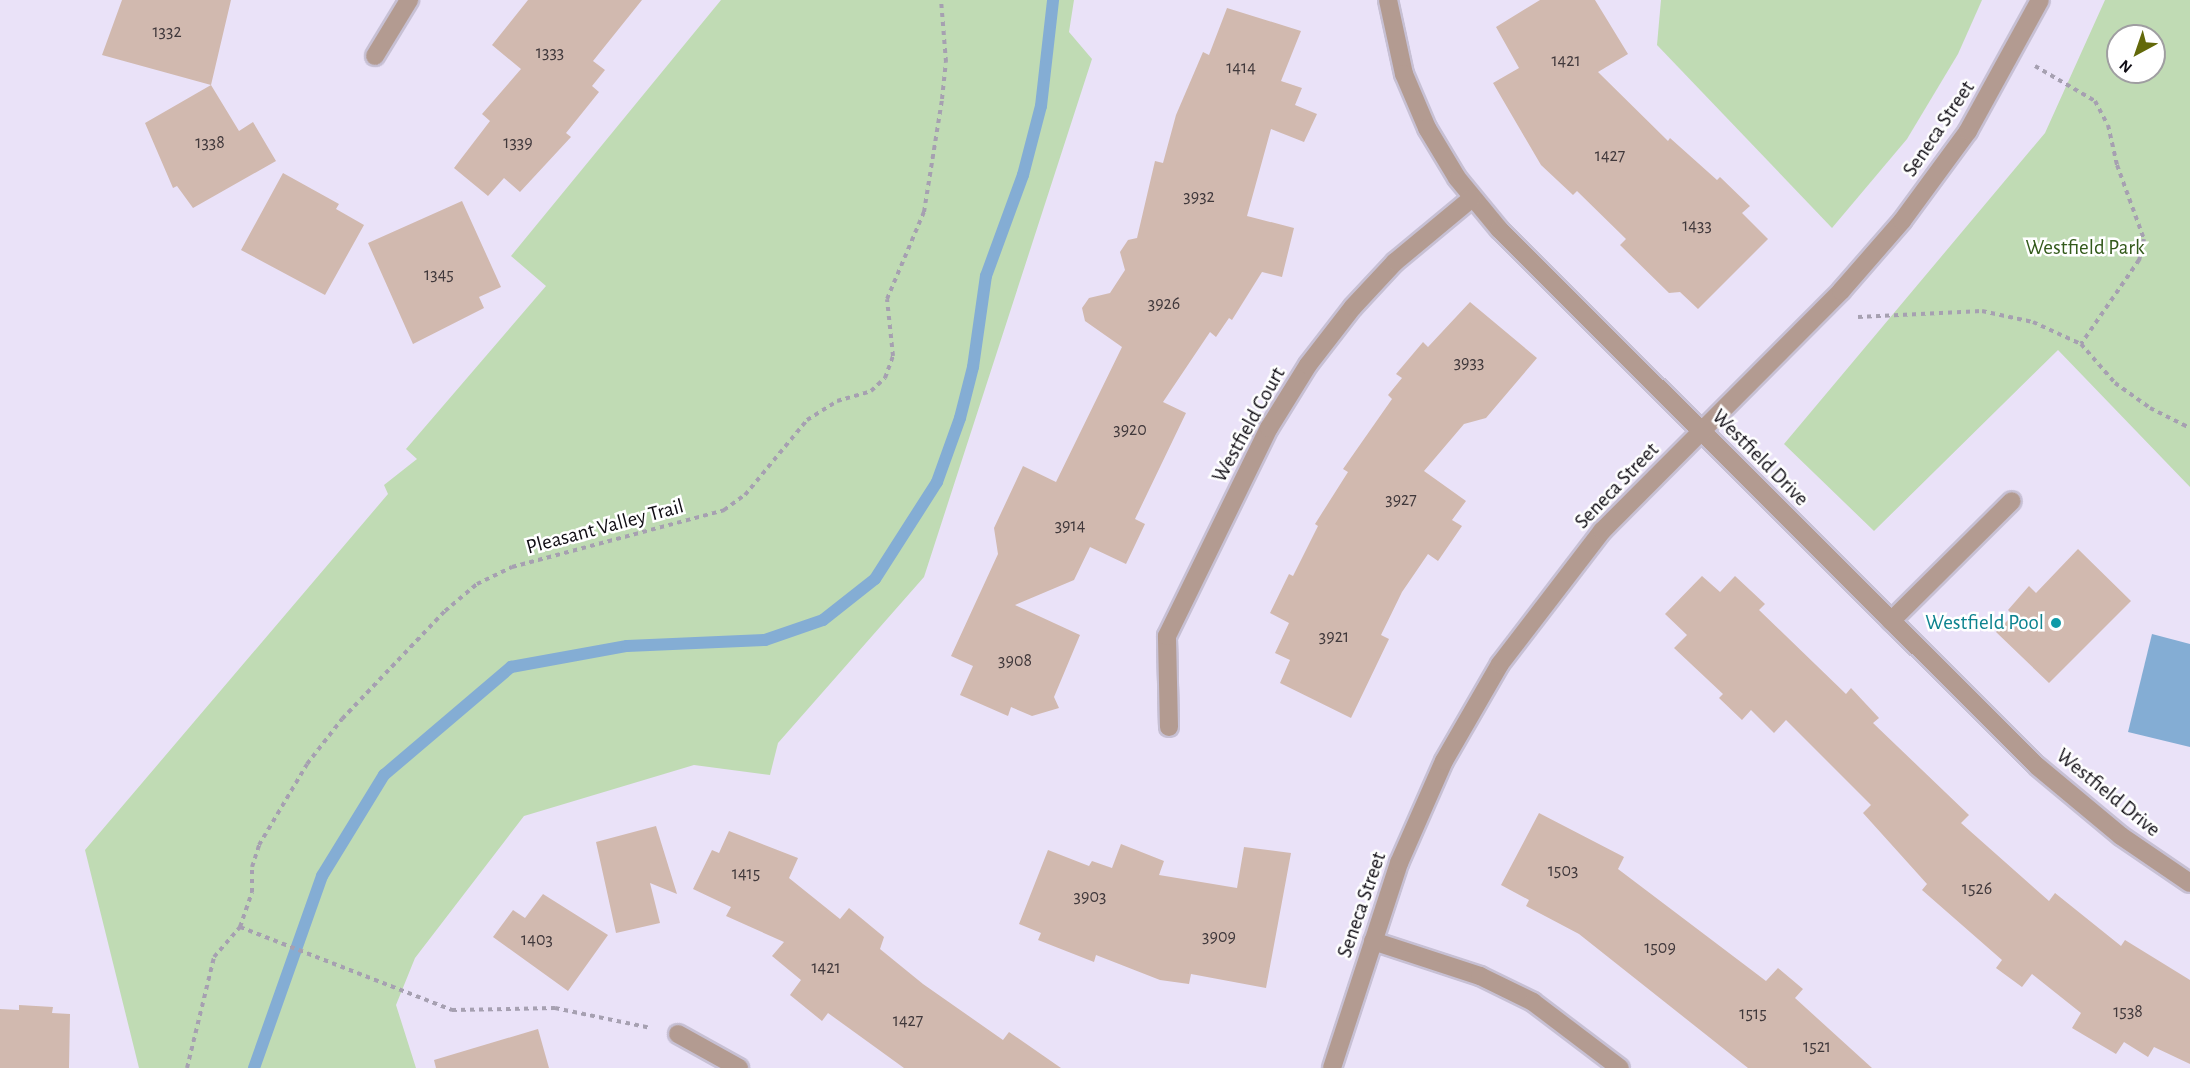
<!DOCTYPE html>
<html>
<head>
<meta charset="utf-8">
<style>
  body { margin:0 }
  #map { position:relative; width:2190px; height:1068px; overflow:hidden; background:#eae2f8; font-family:"Alegreya Sans",sans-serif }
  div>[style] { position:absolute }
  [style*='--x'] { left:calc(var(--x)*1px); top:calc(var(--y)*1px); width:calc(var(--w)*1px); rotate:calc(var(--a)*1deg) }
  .green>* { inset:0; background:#c0dbb4 }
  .water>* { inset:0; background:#84add4 }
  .stream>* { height:12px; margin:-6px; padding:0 6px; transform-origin:6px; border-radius:6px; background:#84add4 }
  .building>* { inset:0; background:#d1b9af }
  .path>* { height:4px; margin-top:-2px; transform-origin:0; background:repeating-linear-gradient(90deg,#a6a0b1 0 4.5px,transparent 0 9px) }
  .roads { filter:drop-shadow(2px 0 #c7c0d4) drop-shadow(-2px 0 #c7c0d4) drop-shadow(0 2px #c7c0d4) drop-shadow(0 -2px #c7c0d4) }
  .service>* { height:18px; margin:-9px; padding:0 9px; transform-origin:9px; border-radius:9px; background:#b39b91 }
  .minor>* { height:18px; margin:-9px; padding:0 9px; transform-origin:9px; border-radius:9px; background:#b39b91 }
  .dots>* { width:16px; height:16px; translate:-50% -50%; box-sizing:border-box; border:3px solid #fff; border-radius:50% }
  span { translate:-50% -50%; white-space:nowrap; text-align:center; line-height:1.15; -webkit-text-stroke:5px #fff; paint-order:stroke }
  .number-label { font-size:18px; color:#40383b }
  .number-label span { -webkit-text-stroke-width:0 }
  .street-label { font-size:21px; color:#100d14 }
  .park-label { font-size:21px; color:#335a1b }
  .culture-label { font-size:21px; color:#0d838f }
  .right { translate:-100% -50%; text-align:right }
  .north { position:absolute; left:2106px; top:24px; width:60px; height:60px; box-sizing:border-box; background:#fff; border:2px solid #9f9ea1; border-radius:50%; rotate:220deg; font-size:16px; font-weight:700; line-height:24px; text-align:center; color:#100d14 }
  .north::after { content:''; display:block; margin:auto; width:21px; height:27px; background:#63690a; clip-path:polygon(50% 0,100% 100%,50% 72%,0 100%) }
</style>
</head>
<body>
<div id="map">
  <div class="green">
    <div style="clip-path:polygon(721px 0,1074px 0,1069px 32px,1092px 59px,924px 577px,778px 743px,770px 775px,694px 765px,524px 816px,415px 958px,396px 1005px,416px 1068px,139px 1068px,85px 850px,388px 494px,384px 485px,417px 459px,406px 449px,546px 286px,511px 256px)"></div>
    <div style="clip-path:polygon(1661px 0,1982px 0,1958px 54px,1907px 139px,1832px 228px,1657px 45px)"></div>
    <div style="clip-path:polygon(evenodd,2105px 0,2190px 0,2190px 487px,2058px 350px,1874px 531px,1784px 444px,2045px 133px,2105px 0,2118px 36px,2154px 36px,2154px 72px,2118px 72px,2118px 36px)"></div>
  </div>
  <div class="water">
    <div style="clip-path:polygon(2152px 634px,2190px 644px,2190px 747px,2128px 732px)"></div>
  </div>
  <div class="stream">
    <div style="--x:254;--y:1068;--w:204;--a:-70.5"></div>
    <div style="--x:322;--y:876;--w:119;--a:-58.5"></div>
    <div style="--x:384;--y:775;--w:167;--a:-40.4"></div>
    <div style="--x:511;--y:667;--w:118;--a:-10.3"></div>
    <div style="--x:627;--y:646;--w:138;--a:-2.5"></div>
    <div style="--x:765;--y:640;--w:61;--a:-19"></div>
    <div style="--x:823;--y:620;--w:66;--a:-38.3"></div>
    <div style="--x:875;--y:579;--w:115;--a:-57.4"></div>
    <div style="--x:937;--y:482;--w:68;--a:-70.2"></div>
    <div style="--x:960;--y:418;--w:53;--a:-75.7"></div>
    <div style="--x:973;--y:367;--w:92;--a:-81.9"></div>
    <div style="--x:986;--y:276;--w:108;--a:-69.9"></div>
    <div style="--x:1023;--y:175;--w:71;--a:-75.4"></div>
    <div style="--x:1041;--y:106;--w:107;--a:-83.5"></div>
  </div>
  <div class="building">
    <div style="clip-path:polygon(122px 0,231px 0,211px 85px,239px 131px,253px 122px,276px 161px,193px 208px,177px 186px,173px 188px,145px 123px,211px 85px,102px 55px)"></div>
    <div style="clip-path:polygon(528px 0,642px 0,593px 61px,605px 70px,592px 86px,599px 92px,566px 133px,571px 137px,520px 192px,504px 178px,488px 196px,454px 168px,490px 121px,482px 114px,521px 69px,492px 45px)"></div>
    <div style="clip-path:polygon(1540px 0,1595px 0,1628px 54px,1598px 72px,1668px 141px,1670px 138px,1717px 180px,1720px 177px,1750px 206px,1742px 213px,1768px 239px,1698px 309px,1680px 292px,1669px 293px,1620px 245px,1626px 239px,1577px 191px,1573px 195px,1541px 165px,1493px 83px,1519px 68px,1496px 27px)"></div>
    <div style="clip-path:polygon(1227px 8px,1301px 31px,1281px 81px,1302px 88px,1295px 105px,1317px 114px,1304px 142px,1271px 129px,1247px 216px,1294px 228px,1282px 277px,1262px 272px,1232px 320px,1229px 318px,1216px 337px,1210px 332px,1163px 402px,1186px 413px,1135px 519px,1145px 524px,1126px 564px,1090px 547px,1074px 580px,1015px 605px,1080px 635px,1054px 697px,1059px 708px,1032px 716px,1011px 707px,1008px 716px,960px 695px,973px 666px,951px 656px,998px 554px,994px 528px,1023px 466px,1056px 482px,1122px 347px,1085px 321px,1082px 308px,1089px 298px,1110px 293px,1125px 270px,1120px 252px,1128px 240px,1137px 238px,1155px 161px,1163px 163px,1176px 115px,1203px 52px,1209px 55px)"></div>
    <div style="clip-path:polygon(283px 173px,339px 204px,336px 209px,364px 225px,325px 295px,241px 250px)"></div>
    <div style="clip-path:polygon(462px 201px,501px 287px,479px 297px,484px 308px,413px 344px,368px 243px)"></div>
    <div style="clip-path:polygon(1470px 302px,1537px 358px,1486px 418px,1464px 424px,1424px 471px,1466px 501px,1452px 520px,1462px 526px,1438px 561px,1428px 554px,1402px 592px,1381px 635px,1389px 639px,1351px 718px,1280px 683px,1290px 660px,1275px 653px,1289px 623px,1270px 613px,1289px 574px,1293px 576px,1318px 526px,1315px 524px,1348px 472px,1343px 469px,1392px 399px,1388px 395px,1402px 378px,1396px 374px,1423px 342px,1428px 347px)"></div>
    <div style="clip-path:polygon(2078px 549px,2131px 601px,2049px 683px,1996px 632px,2013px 615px,2008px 610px,2029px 586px,2036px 593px)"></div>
    <div style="clip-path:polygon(1702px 576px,1720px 592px,1735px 576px,1765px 604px,1759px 610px,1846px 694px,1851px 688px,1879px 718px,1873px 723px,1969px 815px,1961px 823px,2049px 901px,2055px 893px,2121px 946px,2125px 940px,2190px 980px,2190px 1064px,2154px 1047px,2148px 1057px,2124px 1042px,2116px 1054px,2072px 1028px,2081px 1013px,2032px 974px,2022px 987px,1996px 968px,2002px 960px,1922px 890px,1927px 884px,1863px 813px,1871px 805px,1786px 720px,1774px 733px,1751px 710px,1742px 720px,1719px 698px,1723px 694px,1674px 648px,1687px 635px,1665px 614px)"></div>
    <div style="clip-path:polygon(1539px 813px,1624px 857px,1618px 869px,1766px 981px,1778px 968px,1803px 989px,1795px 998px,1872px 1068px,1748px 1068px,1579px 934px,1526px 906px,1529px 900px,1501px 885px)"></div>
    <div style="clip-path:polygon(656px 826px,677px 894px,650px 883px,660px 923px,616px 933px,596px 842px)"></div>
    <div style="clip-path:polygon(729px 831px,798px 858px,789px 878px,840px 919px,849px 908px,884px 937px,880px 949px,923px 984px,1003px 1040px,1009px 1032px,1061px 1068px,904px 1068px,828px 1013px,822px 1021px,790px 995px,801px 980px,772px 956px,784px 942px,726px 916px,731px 907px,693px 889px,712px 850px,719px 853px)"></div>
    <div style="clip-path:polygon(1121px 844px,1164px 861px,1159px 875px,1237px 888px,1244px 847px,1291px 853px,1266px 988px,1191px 974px,1189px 984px,1160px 980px,1096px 955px,1094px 962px,1038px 940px,1041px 933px,1019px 924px,1048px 850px,1089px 866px,1092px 861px,1112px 868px)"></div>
    <div style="clip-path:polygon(543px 894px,608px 935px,568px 991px,493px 937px,513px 910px,525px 918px)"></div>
    <div style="clip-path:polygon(19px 1005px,53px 1007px,52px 1013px,70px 1014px,69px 1068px,0 1068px,0 1009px,19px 1010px)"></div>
    <div style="clip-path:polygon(538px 1029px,549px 1068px,436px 1068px,434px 1060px)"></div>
  </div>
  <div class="path">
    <div style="--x:2035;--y:66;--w:69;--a:30.3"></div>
    <div style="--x:2095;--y:101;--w:27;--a:62"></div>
    <div style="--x:2108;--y:125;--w:41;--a:77.3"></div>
    <div style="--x:2117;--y:165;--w:79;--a:70"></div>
    <div style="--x:2144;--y:239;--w:22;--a:103"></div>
    <div style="--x:2139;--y:260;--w:102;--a:124.6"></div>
    <div style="--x:1858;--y:317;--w:124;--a:-2.8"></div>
    <div style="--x:1982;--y:311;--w:52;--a:12.2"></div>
    <div style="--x:2033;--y:322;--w:53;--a:24.6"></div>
    <div style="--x:2081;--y:344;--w:52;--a:48.9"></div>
    <div style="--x:2115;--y:383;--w:43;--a:35.5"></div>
    <div style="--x:2150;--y:408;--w:45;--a:26.6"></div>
    <div style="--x:240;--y:927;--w:228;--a:21.4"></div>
    <div style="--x:452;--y:1010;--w:103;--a:-1.1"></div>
    <div style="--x:555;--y:1008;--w:98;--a:11.8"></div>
    <div style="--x:187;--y:1068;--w:114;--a:-76.3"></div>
    <div style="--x:214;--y:957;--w:40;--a:-49"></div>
    <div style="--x:240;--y:927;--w:37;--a:-71"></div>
    <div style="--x:252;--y:892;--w:25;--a:-90"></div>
    <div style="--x:252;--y:867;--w:23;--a:-72"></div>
    <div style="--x:259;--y:845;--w:94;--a:-59.3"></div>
    <div style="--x:307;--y:764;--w:57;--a:-52.1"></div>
    <div style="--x:342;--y:719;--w:149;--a:-46.4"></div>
    <div style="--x:445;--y:611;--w:42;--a:-40.2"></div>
    <div style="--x:477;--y:584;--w:39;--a:-26"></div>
    <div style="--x:512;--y:567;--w:220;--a:-15"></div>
    <div style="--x:724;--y:510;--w:26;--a:-36"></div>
    <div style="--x:745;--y:495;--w:97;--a:-50.4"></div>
    <div style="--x:807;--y:420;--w:36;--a:-32"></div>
    <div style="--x:837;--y:401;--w:35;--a:-16"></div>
    <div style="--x:871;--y:391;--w:19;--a:-43"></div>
    <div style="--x:885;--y:378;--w:23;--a:-70"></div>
    <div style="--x:893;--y:356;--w:57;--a:-96"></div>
    <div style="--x:887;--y:299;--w:95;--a:-67"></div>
    <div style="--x:924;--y:212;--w:114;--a:-80.9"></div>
    <div style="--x:942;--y:99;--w:37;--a:-84"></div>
    <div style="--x:946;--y:62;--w:62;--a:-94.6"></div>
  </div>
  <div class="roads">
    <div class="service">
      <div style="--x:1891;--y:621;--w:170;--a:-44.8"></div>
    </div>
    <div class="minor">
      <div style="--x:1388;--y:0;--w:76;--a:77.8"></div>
      <div style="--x:1404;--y:74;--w:59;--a:66.9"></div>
      <div style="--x:1427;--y:128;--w:58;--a:59"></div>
      <div style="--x:1457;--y:178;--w:66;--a:50.5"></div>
      <div style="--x:1499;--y:229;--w:760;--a:44.95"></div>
      <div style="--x:2037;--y:766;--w:109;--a:39.8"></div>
      <div style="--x:2121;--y:836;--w:83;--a:34.3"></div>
      <div style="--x:375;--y:56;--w:66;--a:-58.7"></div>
      <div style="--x:1169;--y:727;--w:91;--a:-91.3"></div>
      <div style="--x:1167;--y:636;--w:232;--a:-63.9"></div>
      <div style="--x:1269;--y:428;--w:74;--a:-58.2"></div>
      <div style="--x:1308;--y:365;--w:73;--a:-52.2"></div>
      <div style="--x:1353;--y:307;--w:62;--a:-47"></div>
      <div style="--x:1395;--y:262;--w:100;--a:-39.7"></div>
      <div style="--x:1373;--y:941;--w:113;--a:18.1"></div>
      <div style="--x:1480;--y:976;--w:59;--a:26.1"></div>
      <div style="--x:1533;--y:1002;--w:109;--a:37.2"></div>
      <div style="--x:678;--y:1034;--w:70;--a:29.1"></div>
      <div style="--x:1332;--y:1068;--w:216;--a:-71.9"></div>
      <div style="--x:1399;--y:863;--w:111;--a:-66.2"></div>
      <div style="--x:1444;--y:761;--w:112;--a:-60"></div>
      <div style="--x:1500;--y:664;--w:168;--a:-52.5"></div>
      <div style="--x:1602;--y:531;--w:339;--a:-45.1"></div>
      <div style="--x:1841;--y:291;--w:93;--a:-48.9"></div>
      <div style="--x:1902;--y:221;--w:112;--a:-53.7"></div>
      <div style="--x:1968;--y:131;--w:149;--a:-61.2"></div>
    </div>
  </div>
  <div class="dots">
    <div style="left:2056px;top:623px;background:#0f9aa8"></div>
  </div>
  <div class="number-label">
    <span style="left:167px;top:32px">1332</span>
    <span style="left:550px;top:53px">1333</span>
    <span style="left:1566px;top:61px">1421</span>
    <span style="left:1241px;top:68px">1414</span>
    <span style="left:210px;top:143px">1338</span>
    <span style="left:518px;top:143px">1339</span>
    <span style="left:1610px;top:156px">1427</span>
    <span style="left:1199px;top:197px">3932</span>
    <span style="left:1697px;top:226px">1433</span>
    <span style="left:439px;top:275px">1345</span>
    <span style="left:1164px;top:304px">3926</span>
    <span style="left:1469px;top:363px">3933</span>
    <span style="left:1130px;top:430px">3920</span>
    <span style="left:1401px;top:500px">3927</span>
    <span style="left:1070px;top:526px">3914</span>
    <span style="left:1334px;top:637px">3921</span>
    <span style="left:1015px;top:661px">3908</span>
    <span style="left:1563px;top:871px">1503</span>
    <span style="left:746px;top:874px">1415</span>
    <span style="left:1977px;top:889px">1526</span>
    <span style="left:1090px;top:897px">3903</span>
    <span style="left:1219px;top:937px">3909</span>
    <span style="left:537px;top:940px">1403</span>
    <span style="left:1660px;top:948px">1509</span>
    <span style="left:826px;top:968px">1421</span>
    <span style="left:2128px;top:1012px">1538</span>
    <span style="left:1753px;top:1014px">1515</span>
    <span style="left:908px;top:1021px">1427</span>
    <span style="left:1817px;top:1047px">1521</span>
  </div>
  <div class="street-label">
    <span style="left:1939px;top:129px;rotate:-56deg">Seneca Street</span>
    <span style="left:1249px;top:425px;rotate:-61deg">Westfield Court</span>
    <span style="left:1760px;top:458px;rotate:45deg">Westfield Drive</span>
    <span style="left:1617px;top:486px;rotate:-46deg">Seneca Street</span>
    <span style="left:605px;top:527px;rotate:-15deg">Pleasant Valley Trail</span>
    <span style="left:2108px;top:793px;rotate:39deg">Westfield Drive</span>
    <span style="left:1362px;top:905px;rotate:-71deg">Seneca Street</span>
  </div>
  <div class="park-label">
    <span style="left:2085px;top:248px">Westfield Park</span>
  </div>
  <div class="culture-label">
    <span class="right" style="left:2044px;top:623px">Westfield Pool</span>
  </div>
  <div class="north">N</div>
</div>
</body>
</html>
